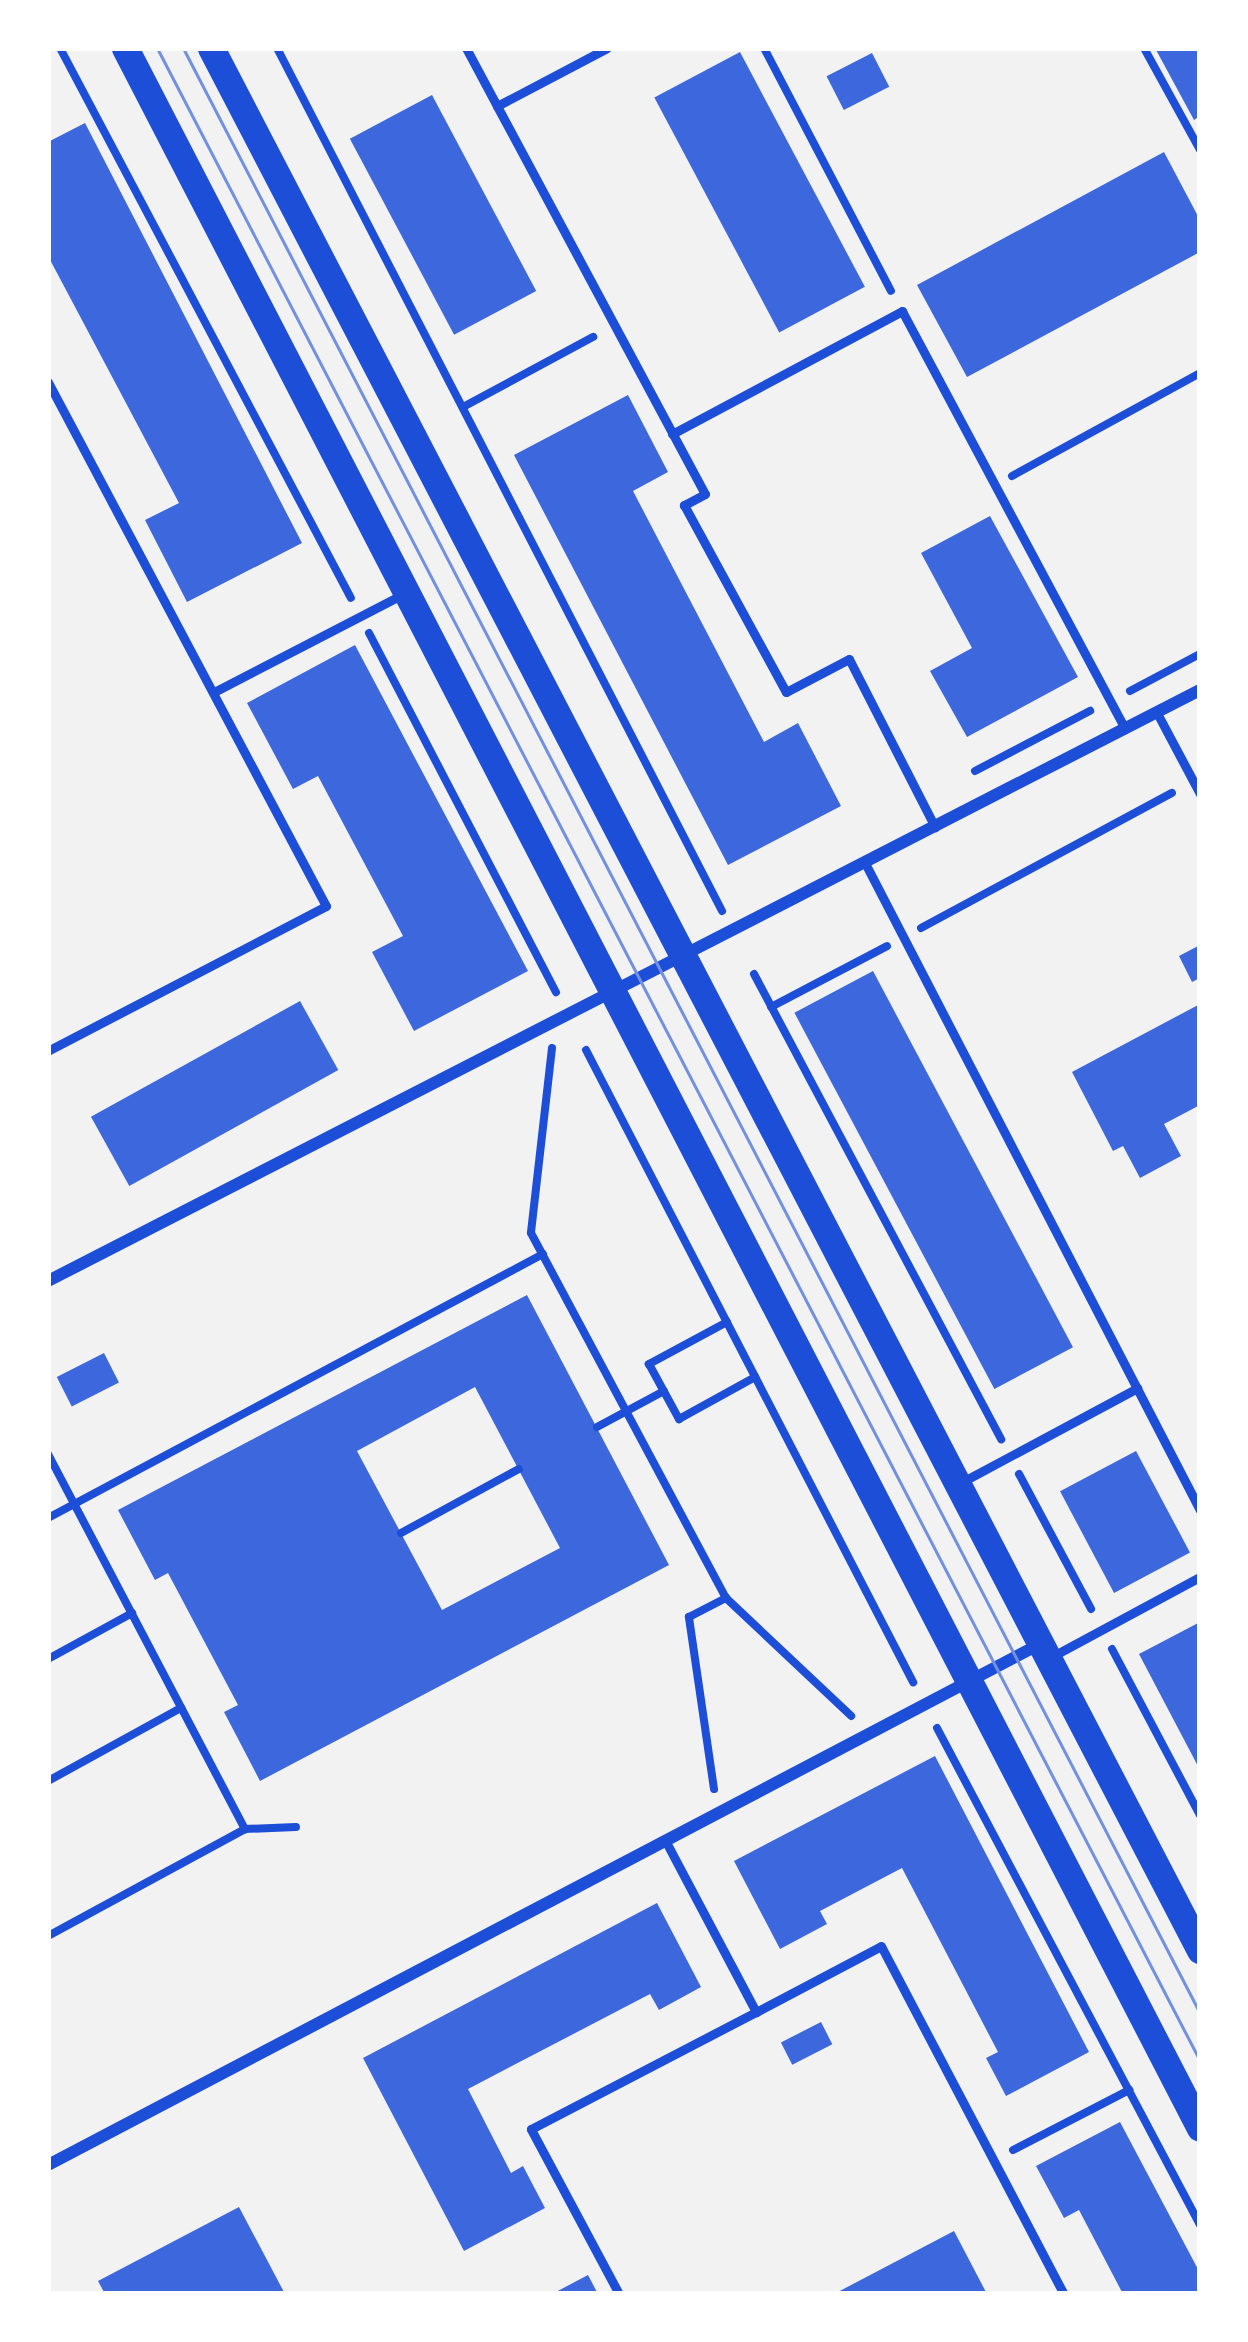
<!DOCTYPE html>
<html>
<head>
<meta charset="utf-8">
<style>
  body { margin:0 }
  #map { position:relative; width:1248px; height:2342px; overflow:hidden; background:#f2f2f2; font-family:Lato,sans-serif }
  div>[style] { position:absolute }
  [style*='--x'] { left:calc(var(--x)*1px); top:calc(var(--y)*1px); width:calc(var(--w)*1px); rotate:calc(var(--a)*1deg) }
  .building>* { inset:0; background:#3d67dc; transform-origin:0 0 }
  .path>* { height:8px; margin:-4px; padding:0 4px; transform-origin:4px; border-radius:4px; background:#1d4ed8 }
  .service>* { height:9px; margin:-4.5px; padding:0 4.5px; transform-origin:4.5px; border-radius:4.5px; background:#1d4ed8 }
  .minor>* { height:12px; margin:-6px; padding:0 6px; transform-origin:6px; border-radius:6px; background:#1d4ed8 }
  .primary>* { height:27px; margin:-13.5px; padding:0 13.5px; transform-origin:13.5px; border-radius:13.5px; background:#1d4ed8 }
  .tram>* { height:3px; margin:-1.5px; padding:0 1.5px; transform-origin:1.5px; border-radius:1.5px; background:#7290e2 }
  span { translate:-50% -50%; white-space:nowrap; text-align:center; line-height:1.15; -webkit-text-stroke:9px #fff; paint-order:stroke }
  .frame { position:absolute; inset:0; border:51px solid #fff; pointer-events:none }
</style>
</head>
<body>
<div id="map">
  <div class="building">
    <div style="clip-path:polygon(1155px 48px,1200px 48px,1200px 116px,1194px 120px)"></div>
    <div style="left:740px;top:52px;width:266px;height:97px;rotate:62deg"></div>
    <div style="left:872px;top:53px;width:38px;height:51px;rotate:63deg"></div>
    <div style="left:432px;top:95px;width:222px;height:93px;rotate:62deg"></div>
    <div style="clip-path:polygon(85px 123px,302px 543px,187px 602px,145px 520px,179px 503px,48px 256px,48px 142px)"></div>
    <div style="clip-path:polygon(1164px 152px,1200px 220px,1200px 252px,967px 377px,917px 285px)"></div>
    <div style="clip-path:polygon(628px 395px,668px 472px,633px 491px,764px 742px,798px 723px,841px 806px,728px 865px,514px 455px)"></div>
    <div style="clip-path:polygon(990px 516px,1078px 677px,967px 737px,930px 671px,972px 648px,921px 553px)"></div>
    <div style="clip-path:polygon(355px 645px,528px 971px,414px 1031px,372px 952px,403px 936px,318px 776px,293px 789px,247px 703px)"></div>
    <div style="clip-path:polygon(1200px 945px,1200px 978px,1192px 982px,1179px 956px)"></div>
    <div style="left:873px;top:971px;width:426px;height:89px;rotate:62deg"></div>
    <div style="left:300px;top:1001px;width:79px;height:239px;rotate:61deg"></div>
    <div style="clip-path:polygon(1200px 1004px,1200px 1105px,1164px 1124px,1181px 1156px,1140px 1178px,1123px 1146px,1113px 1151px,1072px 1072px)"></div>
    <div style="clip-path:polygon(evenodd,527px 1295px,669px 1565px,260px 1781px,224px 1712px,238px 1705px,168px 1573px,155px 1580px,118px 1510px,527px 1295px,475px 1387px,560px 1548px,442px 1610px,357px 1451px,475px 1387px)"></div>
    <div style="left:104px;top:1353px;width:33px;height:53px;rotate:63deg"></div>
    <div style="left:1136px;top:1451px;width:115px;height:86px;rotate:62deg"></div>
    <div style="clip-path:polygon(1200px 1622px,1200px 1770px,1139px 1654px)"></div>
    <div style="clip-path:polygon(935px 1756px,1089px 2052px,1006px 2096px,986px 2058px,998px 2052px,902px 1868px,820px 1911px,827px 1924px,780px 1949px,734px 1861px)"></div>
    <div style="clip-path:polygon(657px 1903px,701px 1987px,659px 2010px,650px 1994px,468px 2089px,511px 2173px,523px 2166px,545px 2208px,464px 2251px,363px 2058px)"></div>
    <div style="left:821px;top:2022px;width:25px;height:45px;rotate:63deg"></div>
    <div style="clip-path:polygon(1120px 2122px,1200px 2273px,1200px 2294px,1123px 2294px,1079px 2210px,1064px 2218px,1036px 2166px)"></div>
    <div style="clip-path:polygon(239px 2207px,285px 2294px,105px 2294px,98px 2281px)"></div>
    <div style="clip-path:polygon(954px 2231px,987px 2294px,834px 2294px)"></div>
    <div style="clip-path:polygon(588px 2275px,598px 2294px,552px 2294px)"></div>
  </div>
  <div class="path">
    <div style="--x:60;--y:48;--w:622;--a:62.12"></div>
    <div style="--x:277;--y:48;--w:971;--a:62.72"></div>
    <div style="--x:764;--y:48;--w:274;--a:62.4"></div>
    <div style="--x:1144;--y:48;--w:116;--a:61.2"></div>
    <div style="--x:463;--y:407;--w:148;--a:-28.3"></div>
    <div style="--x:1012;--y:476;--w:214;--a:-28.7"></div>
    <div style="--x:369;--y:633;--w:405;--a:62.5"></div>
    <div style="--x:1130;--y:691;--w:79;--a:-27.9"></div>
    <div style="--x:975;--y:771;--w:130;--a:-27.6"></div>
    <div style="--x:921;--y:928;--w:285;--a:-28.3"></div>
    <div style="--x:754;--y:974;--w:527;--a:62.02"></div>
    <div style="--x:771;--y:1007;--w:131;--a:-27.7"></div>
    <div style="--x:552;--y:1048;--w:186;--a:96.5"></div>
    <div style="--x:531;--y:1233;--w:414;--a:61.9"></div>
    <div style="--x:726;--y:1598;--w:172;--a:43.3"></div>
    <div style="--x:586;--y:1050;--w:712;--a:62.64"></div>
    <div style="--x:727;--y:1322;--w:89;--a:151.7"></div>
    <div style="--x:649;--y:1364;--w:63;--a:61.4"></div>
    <div style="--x:679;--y:1419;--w:87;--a:-28.9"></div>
    <div style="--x:597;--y:1427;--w:76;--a:-28.2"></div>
    <div style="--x:48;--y:1454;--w:424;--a:62.3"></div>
    <div style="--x:1019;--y:1474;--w:153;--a:61.9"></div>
    <div style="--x:48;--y:1518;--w:561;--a:-28.07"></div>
    <div style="--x:401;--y:1533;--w:134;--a:-28.5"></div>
    <div style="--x:1112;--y:1649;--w:188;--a:62.1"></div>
    <div style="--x:48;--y:1659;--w:96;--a:-28.7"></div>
    <div style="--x:937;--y:1728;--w:562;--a:62.11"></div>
    <div style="--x:48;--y:1781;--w:152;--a:-28.8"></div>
    <div style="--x:714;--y:1789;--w:174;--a:-98.3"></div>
    <div style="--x:689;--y:1617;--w:42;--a:-27.2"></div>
    <div style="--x:48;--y:1936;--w:224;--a:-28.5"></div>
    <div style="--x:245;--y:1829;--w:51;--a:-2.2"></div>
    <div style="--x:1013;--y:2150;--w:131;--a:-27.3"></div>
  </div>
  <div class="service">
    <div style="--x:466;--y:48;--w:66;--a:61.9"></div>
    <div style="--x:497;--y:106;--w:124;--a:-27.8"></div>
    <div style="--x:497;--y:106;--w:440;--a:61.8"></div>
    <div style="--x:705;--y:494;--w:24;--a:152"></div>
    <div style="--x:684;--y:505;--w:213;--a:61.4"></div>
    <div style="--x:786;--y:692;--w:71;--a:-27.6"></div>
    <div style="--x:849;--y:659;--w:189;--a:62.9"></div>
    <div style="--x:48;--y:382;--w:593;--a:62.05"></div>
    <div style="--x:326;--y:906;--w:314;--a:152.5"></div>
    <div style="--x:672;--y:434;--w:261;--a:-28.1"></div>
    <div style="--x:902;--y:311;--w:474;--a:61.9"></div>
    <div style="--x:214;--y:692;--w:211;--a:-27.4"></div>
    <div style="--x:1157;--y:713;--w:92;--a:62"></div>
    <div style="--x:865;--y:863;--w:729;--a:62.63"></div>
    <div style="--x:962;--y:1482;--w:199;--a:-28.2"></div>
    <div style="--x:1053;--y:1656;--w:167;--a:-28.3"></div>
    <div style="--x:665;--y:1840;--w:195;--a:62.1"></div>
    <div style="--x:756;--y:2012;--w:141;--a:-27.8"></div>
    <div style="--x:881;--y:1946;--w:393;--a:62.3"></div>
    <div style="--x:619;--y:2294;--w:187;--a:-118.1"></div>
    <div style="--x:531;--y:2129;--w:254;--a:-27.5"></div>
  </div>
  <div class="minor">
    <div style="--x:48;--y:1281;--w:1295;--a:-27.16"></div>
    <div style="--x:48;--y:2165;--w:1120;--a:-27.71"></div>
  </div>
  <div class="primary">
    <div style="--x:125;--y:48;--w:2341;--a:62.67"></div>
    <div style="--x:211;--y:48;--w:2144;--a:62.53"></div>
  </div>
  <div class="tram">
    <div style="--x:157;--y:48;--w:2267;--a:62.61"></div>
    <div style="--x:183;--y:48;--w:2213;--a:62.64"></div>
  </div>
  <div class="frame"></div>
</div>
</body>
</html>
